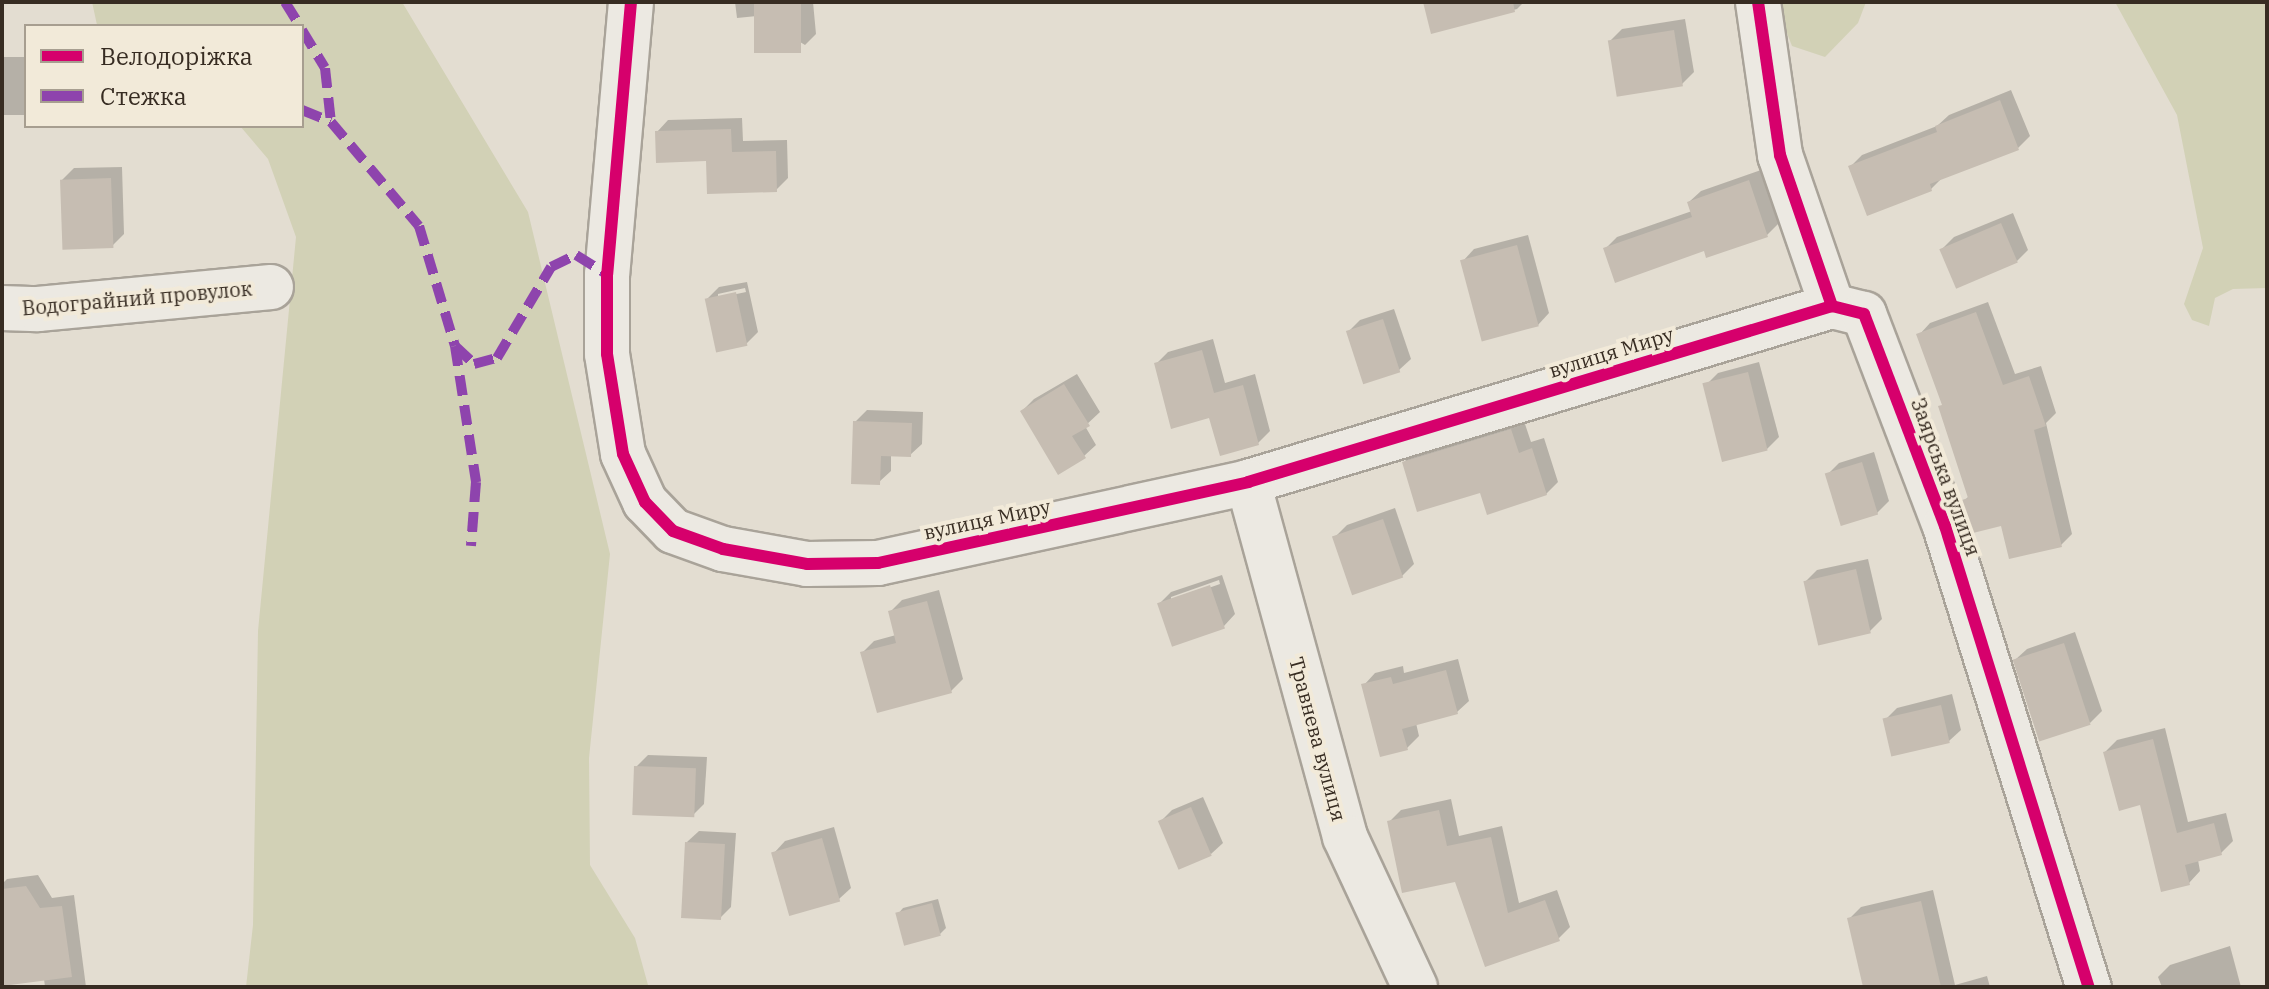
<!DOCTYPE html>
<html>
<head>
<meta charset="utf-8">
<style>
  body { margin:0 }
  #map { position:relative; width:2269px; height:989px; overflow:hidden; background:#e3ddd1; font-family:"IBM Plex Serif",serif }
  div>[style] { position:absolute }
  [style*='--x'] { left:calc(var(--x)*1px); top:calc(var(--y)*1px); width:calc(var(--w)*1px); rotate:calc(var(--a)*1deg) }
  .green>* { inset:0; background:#d2d1b6 }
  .shadow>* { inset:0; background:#0003; transform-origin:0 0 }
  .building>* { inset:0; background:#c6bdb2; transform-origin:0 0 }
  .roads { filter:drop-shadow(2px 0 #a9a399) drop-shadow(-2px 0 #a9a399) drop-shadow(0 2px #a9a399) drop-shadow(0 -2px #a9a399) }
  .minor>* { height:44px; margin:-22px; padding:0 22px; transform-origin:22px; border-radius:22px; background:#ece9e2 }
  .quiet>* { height:10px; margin-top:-5px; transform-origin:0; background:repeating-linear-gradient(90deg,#8e44ad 0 20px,transparent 0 30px) }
  .cycleway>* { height:12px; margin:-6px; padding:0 6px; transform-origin:6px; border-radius:6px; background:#d6006c }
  span { translate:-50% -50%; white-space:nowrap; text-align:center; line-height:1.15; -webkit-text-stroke:8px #f2ead9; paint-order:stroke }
  .street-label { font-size:20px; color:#372c22 }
  .frame { position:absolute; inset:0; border:4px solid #372c22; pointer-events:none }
  .legend { position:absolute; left:24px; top:24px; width:280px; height:104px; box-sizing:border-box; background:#f2ead9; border:2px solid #a79e90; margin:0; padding:10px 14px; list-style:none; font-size:24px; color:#372c22 }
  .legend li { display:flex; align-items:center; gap:16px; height:40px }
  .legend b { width:40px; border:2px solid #a79e90 }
</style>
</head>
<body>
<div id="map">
  <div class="green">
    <div style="clip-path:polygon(92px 2px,402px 2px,528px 212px,610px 554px,589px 758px,590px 865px,635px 938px,648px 985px,246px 987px,253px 925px,258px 631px,296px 237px,268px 159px,240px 126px,302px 126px,302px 26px,102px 26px,97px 25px)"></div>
    <div style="clip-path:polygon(1775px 2px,1866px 2px,1858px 23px,1825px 57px,1792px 46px)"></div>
    <div style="clip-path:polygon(2115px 2px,2267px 2px,2267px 288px,2233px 289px,2215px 298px,2209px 326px,2192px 320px,2184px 304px,2203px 248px,2177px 115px)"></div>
  </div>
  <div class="shadow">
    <div style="clip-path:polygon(735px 2px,813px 2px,816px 34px,805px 45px,757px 16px,737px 18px)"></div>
    <div style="clip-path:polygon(1425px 2px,1524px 2px,1517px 9px,1433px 31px)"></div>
    <div style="clip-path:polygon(1685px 19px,1694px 72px,1682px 84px,1610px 41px,1622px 29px)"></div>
    <div style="left:3px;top:57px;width:23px;height:58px"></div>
    <div style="clip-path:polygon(2011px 90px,2030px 136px,2018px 148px,1943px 177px,1931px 189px,1851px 166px,1862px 155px,1937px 126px,1949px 115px)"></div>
    <div style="clip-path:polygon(742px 118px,743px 141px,787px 140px,788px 178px,776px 190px,657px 132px,668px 120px)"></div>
    <div style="clip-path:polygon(122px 167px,124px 234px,112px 246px,62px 180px,74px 168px)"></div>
    <div style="clip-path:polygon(1761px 170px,1779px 223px,1767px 235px,1705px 249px,1605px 249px,1617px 237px,1692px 211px,1689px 202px,1701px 191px)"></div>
    <div style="clip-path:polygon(2013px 213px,2028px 250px,2016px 262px,1942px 249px,1954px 237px)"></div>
    <div style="clip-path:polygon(1528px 235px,1549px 313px,1538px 325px,1463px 261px,1474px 249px)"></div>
    <div style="clip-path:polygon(evenodd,747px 282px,758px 332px,746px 344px,707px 299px,719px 287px,747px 282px,745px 288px,746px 292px,718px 298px,718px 294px,745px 288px)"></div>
    <div style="clip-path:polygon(1988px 302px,2015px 374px,2041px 366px,2056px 413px,2046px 423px,2072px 534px,2061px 545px,2003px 524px,1965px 500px,1969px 496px,1944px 403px,1919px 335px,1930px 323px)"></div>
    <div style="clip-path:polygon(1394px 309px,1411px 359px,1399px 370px,1348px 332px,1360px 320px)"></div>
    <div style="clip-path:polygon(1213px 339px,1225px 383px,1255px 374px,1270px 431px,1258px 443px,1156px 364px,1168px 352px)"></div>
    <div style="clip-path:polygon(1759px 362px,1779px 437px,1767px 449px,1706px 385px,1718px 373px)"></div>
    <div style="clip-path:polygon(1077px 374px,1100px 412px,1085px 426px,1096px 445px,1084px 456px,1022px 411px,1034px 399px)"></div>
    <div style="clip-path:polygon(867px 410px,923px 412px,922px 444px,910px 455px,891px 455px,891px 471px,879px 482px,855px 422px)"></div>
    <div style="clip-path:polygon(1523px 418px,1531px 442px,1544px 438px,1558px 482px,1546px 494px,1481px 491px,1404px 462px,1416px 451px)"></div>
    <div style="clip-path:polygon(1874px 452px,1889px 501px,1877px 513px,1843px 524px,1827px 475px,1839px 463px)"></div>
    <div style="clip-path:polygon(1395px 508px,1414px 564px,1402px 576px,1335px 537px,1347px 525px)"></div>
    <div style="clip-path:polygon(1868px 559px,1882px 619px,1870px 631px,1805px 582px,1817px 570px)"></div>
    <div style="clip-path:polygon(evenodd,1222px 575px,1235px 614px,1224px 626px,1159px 604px,1171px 592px,1222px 575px,1219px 580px,1220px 584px,1171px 601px,1171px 597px,1219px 580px)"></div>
    <div style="clip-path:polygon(939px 590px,963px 679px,951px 691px,862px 653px,874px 641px,896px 635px,890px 612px,902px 600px)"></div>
    <div style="clip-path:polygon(2075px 632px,2102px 711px,2090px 723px,2015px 660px,2027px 649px)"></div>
    <div style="clip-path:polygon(1458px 659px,1469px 701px,1457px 712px,1416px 723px,1419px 736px,1407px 748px,1364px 685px,1375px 673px,1403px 666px,1404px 673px)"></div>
    <div style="clip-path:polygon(1952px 694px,1961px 730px,1949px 741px,1885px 720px,1897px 708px)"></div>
    <div style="clip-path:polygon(2165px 728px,2188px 822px,2226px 813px,2233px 841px,2221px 853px,2198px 860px,2200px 871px,2189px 883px,2141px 803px,2105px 752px,2117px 740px)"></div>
    <div style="clip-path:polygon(648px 755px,707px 757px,704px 804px,692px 816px,636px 767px)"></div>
    <div style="clip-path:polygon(1203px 797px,1223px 843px,1211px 854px,1160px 822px,1172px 810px)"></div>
    <div style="clip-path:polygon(1451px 799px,1459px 836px,1502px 826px,1519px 903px,1557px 890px,1570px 927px,1558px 939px,1486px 964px,1456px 879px,1389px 822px,1401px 810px)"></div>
    <div style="clip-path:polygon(834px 827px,851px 888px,839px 899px,774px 853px,785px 841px)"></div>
    <div style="clip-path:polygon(699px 831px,736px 833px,731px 907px,719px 919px,687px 842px)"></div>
    <div style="clip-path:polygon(38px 875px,52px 898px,74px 895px,86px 987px,45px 987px,44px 979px,2px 984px,2px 884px,7px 879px)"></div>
    <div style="clip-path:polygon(1933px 890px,1955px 985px,1987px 976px,1990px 987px,1907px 987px,1849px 919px,1861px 907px)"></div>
    <div style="clip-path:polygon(938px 899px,946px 928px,940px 934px,898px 914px,903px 908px)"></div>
    <div style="clip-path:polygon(2230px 946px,2241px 987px,2162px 987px,2158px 977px,2170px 965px)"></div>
  </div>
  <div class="building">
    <div style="left:754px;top:2px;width:47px;height:51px"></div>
    <div style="clip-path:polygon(1423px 2px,1513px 2px,1515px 12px,1431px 34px)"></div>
    <div style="left:1674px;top:30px;width:57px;height:67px;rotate:81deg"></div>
    <div style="clip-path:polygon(2000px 100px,2019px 150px,1930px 184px,1932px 191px,1867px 216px,1848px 166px,1937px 132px,1935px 126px)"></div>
    <div style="clip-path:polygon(731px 129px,732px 152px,776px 151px,777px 192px,707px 194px,706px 161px,656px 163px,655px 131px)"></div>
    <div style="left:111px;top:178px;width:70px;height:51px;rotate:88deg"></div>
    <div style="clip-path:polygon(1749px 180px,1768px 237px,1706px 258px,1704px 251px,1615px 283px,1603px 248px,1692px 217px,1687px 202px)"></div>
    <div style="left:2001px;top:223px;width:43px;height:67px;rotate:67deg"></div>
    <div style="left:1517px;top:245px;width:84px;height:59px;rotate:75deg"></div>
    <div style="left:736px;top:292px;width:55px;height:32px;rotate:78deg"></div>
    <div style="clip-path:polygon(1976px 312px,2003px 385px,2029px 376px,2046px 426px,2034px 430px,2062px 547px,2009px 559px,2001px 526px,1973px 533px,1962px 500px,1968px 498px,1938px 406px,1942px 405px,1916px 334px)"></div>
    <div style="left:1383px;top:319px;width:56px;height:39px;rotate:72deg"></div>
    <div style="clip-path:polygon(1202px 350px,1214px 393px,1243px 385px,1259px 445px,1220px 456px,1209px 418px,1171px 429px,1154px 363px)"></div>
    <div style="left:1748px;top:372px;width:81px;height:47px;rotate:76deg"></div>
    <div style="clip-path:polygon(1064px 384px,1090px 426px,1072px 436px,1086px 458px,1058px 475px,1020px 411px)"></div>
    <div style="clip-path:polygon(853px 421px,912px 423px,911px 457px,881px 456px,880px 485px,851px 484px)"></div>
    <div style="clip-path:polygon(1511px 429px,1519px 453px,1532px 448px,1547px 495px,1487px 515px,1480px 493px,1417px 512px,1402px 462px)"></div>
    <div style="left:1862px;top:462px;width:55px;height:39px;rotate:73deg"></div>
    <div style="left:1383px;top:519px;width:62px;height:54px;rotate:71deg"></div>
    <div style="left:1856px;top:569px;width:66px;height:54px;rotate:77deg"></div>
    <div style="left:1210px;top:585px;width:46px;height:56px;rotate:71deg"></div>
    <div style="clip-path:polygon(927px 601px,952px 693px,877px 713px,860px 652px,896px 643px,888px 611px)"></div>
    <div style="left:2064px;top:643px;width:86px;height:54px;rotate:72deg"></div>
    <div style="clip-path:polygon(1446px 670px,1458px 714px,1402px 729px,1408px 750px,1380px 757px,1361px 684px,1391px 677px,1393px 684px)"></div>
    <div style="left:1941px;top:705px;width:39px;height:60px;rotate:77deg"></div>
    <div style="clip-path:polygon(2153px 739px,2177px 833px,2214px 823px,2222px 855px,2185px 865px,2190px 885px,2161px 892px,2140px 805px,2119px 811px,2103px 752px)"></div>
    <div style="left:634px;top:766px;width:62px;height:49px;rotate:2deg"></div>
    <div style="left:1191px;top:807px;width:53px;height:36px;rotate:67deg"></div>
    <div style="clip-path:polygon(1439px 810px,1447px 846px,1491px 837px,1508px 913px,1545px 900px,1560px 941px,1485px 967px,1455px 882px,1402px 893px,1387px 821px)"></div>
    <div style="left:822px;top:838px;width:66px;height:53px;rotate:74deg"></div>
    <div style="left:685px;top:842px;width:40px;height:76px;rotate:3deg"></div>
    <div style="clip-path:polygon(26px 886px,40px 908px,62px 906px,72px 977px,2px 986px,2px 889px)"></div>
    <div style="clip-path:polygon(1921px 901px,1941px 987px,1863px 987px,1847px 918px)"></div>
    <div style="left:932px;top:903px;width:34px;height:38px;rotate:75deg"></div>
  </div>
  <div class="roads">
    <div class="minor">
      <div style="--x:631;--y:2;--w:273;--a:95"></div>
      <div style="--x:607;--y:274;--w:80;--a:90"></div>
      <div style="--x:607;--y:354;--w:101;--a:80.9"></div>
      <div style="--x:623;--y:454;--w:53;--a:65.4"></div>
      <div style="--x:645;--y:502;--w:40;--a:46"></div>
      <div style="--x:673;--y:531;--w:53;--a:19.8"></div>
      <div style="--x:723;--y:549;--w:85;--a:10.1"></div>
      <div style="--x:807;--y:564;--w:71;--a:-0.8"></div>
      <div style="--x:878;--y:563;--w:379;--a:-12.3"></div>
      <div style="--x:1248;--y:482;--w:610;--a:-16.77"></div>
      <div style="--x:1758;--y:2;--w:155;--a:81.8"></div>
      <div style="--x:1780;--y:155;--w:160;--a:71"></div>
      <div style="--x:1832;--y:306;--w:33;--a:14"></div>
      <div style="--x:1864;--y:314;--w:227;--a:69.1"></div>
      <div style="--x:1945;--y:526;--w:483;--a:72.7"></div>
      <div style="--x:2;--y:308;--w:36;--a:2"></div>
      <div style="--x:38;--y:309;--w:234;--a:-5.4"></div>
      <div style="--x:1248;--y:482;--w:368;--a:74.7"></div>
      <div style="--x:1345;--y:837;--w:166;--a:65"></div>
    </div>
  </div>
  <div class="quiet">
    <div style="--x:285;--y:2;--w:28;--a:58"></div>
    <div style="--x:302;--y:30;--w:44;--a:58.8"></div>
    <div style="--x:325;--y:68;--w:54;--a:83.7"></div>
    <div style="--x:302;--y:110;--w:31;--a:22"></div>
    <div style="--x:331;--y:122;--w:136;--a:49.8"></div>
    <div style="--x:419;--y:226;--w:125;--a:73.3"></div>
    <div style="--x:455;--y:346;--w:26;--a:43"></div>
    <div style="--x:474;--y:364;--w:24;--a:-15"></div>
    <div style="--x:497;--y:358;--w:106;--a:-59.3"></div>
    <div style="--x:551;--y:267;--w:28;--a:-26"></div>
    <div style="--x:576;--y:255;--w:36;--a:32"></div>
    <div style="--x:455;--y:346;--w:138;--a:81.2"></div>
    <div style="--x:476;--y:482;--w:64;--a:94.5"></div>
  </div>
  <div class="cycleway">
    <div style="--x:631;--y:2;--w:273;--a:95"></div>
    <div style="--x:607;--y:274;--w:80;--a:90"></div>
    <div style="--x:607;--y:354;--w:101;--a:80.9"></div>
    <div style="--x:623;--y:454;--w:53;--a:65.4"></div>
    <div style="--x:645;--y:502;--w:40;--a:46"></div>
    <div style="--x:673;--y:531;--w:53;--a:19.8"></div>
    <div style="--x:723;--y:549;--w:85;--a:10.1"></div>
    <div style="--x:807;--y:564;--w:71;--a:-0.8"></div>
    <div style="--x:878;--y:563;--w:379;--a:-12.3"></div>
    <div style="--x:1248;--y:482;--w:610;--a:-16.77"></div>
    <div style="--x:1758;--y:2;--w:155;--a:81.8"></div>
    <div style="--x:1780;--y:155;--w:160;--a:71"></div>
    <div style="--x:1832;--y:306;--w:33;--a:14"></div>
    <div style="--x:1864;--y:314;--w:227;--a:69.1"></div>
    <div style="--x:1945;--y:526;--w:483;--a:72.7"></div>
  </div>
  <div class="street-label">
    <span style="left:137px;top:298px;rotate:-5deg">Водограйний провулок</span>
    <span style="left:1611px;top:352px;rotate:-17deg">вулиця Миру</span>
    <span style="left:1946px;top:477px;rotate:70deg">Заярська вулиця</span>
    <span style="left:987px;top:519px;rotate:-12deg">вулиця Миру</span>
    <span style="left:1318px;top:739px;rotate:75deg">Травнева вулиця</span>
  </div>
  <div class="frame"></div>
  <ul class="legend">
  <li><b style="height:10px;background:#d6006c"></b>Велодоріжка</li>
  <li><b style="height:10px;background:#8e44ad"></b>Стежка</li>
  </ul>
</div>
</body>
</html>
